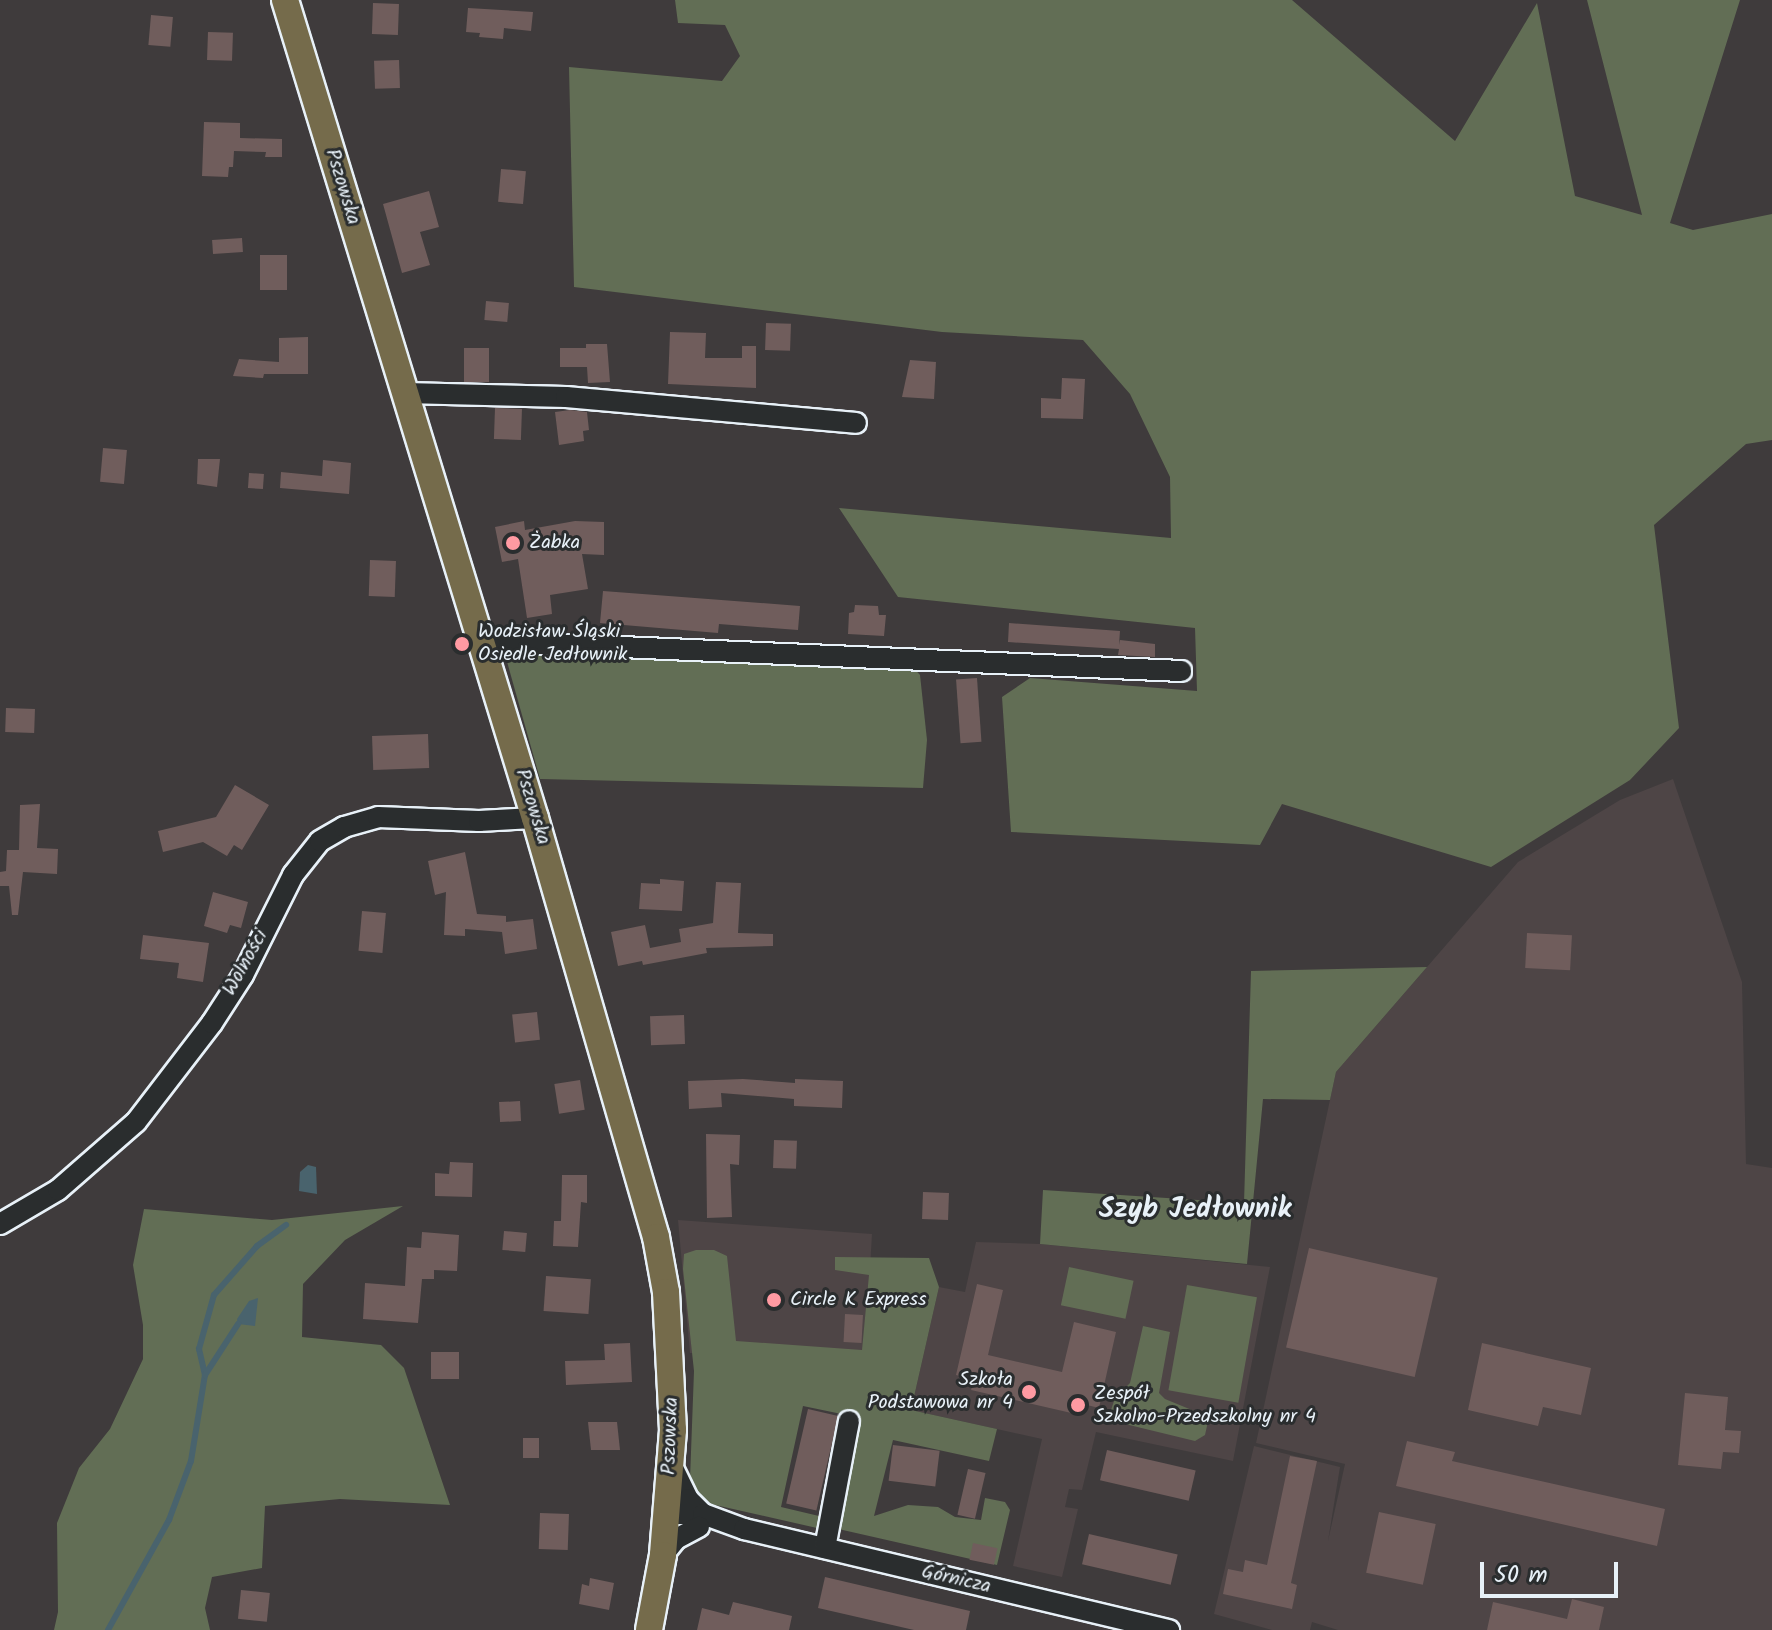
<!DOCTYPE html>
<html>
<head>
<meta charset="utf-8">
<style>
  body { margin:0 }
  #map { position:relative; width:1772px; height:1630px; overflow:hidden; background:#3f3b3c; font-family:Kalam,sans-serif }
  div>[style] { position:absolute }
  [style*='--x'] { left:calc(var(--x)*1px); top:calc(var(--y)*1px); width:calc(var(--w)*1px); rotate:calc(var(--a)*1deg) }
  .built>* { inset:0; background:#4e4546 }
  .green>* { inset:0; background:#626e55; transform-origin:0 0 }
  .water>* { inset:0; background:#49636d }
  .stream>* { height:6px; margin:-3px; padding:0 3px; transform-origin:3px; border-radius:3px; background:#49636d }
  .building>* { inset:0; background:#705d5c; transform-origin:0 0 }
  .roads { filter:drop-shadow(2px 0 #e8f1f8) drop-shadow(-2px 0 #e8f1f8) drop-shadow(0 2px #e8f1f8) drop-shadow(0 -2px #e8f1f8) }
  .minor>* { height:20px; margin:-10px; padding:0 10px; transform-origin:10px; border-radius:10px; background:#2a2d2e }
  .major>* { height:26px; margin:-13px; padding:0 13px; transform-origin:13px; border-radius:13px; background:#756b4b }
  .dots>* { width:22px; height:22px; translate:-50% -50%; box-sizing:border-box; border:4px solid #2a2d2e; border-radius:50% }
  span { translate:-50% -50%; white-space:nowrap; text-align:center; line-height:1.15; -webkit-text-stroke:6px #2a2d2e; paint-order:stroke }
  .street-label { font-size:20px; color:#e8f1f8 }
  .poi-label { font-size:20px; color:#e8f1f8 }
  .left { translate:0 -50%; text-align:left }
  .right { translate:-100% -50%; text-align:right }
  .district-label { font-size:28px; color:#e8f1f8; font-weight:700 }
  .scale { position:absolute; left:1480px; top:1562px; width:138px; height:36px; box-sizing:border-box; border:4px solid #e8f1f8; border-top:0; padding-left:10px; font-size:24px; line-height:28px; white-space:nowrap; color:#e8f1f8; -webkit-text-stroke:6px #2a2d2e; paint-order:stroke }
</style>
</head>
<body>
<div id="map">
  <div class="built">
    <div style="clip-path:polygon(1673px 779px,1742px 982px,1746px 1164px,1772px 1168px,1772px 1630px,1338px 1630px,1312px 1622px,1310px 1630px,1272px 1630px,1214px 1614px,1254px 1446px,1340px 1467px,1328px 1541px,1345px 1464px,1256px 1443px,1336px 1072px,1518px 862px,1620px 800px)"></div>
    <div style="clip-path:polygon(678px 1220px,872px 1234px,865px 1355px,690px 1353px)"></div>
    <div style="clip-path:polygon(976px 1242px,1040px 1244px,1270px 1267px,1233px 1461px,1096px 1432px,1082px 1490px,1069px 1489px,1065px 1507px,1078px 1509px,1062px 1577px,1013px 1566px,1042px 1439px,911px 1410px,939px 1287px,965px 1292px)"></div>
  </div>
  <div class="green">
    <div style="clip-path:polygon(675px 0,1292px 0,1455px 141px,1537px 3px,1575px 196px,1642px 215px,1587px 0,1740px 0,1670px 223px,1693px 230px,1772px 214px,1772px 440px,1746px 444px,1654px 525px,1679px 728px,1630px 780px,1491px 867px,1282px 804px,1260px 845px,1011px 832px,1002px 697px,1030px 678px,1197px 691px,1195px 628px,898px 597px,839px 508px,1171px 538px,1170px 477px,1130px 394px,1083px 340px,942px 332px,574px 287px,569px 67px,722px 81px,740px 56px,725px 25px,678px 23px)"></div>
    <div style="clip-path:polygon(504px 651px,912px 666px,920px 675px,927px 740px,923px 788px,540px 779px)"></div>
    <div style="clip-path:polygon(1427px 967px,1336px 1072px,1330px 1100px,1263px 1099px,1247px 1264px,1040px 1244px,1043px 1190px,1244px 1203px,1251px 971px)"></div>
    <div style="clip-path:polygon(403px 1206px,345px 1240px,303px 1284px,302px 1337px,381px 1345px,404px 1368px,450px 1505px,340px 1499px,265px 1506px,262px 1568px,212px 1577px,205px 1608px,210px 1630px,54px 1630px,58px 1612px,57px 1523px,79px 1468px,110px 1429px,143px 1359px,143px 1325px,133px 1265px,144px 1209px,272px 1220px)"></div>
    <div style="clip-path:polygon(696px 1250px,714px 1250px,727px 1256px,736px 1341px,862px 1350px,869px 1275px,835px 1270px,835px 1257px,929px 1258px,939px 1287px,911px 1410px,997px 1429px,989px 1461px,893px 1440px,874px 1516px,908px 1505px,938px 1507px,955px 1517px,981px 1520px,985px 1498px,1005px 1502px,1010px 1510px,997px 1565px,834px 1528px,856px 1417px,803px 1406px,781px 1507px,819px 1516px,817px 1528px,702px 1502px,691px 1487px,690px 1479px,694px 1371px,683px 1269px,684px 1254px)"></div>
    <div style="left:1069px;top:1267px;width:66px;height:39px;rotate:12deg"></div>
    <div style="left:1187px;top:1285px;width:71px;height:107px;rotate:10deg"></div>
    <div style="clip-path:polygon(1143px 1326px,1170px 1332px,1159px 1393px,1165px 1399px,1209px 1417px,1205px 1435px,1195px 1441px,1125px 1424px,1110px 1413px,1115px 1398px,1130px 1383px)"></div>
  </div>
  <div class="water">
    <div style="clip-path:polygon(308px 1165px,316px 1167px,317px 1194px,299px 1191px,300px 1172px)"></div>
    <div style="clip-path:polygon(258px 1298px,255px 1326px,238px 1324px,237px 1319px,249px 1301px)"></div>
  </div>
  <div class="stream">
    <div style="--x:205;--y:1375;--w:27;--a:-103"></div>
    <div style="--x:199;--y:1349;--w:56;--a:-74.5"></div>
    <div style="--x:214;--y:1295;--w:65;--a:-48.7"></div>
    <div style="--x:257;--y:1246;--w:36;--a:-36"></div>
    <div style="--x:108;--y:1630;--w:126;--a:-61"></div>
    <div style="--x:169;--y:1520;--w:63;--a:-69.6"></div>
    <div style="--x:191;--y:1461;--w:87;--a:-80.8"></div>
    <div style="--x:205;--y:1375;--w:61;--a:-57.1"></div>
  </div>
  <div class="building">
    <div style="left:373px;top:3px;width:26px;height:31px;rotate:2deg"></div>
    <div style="clip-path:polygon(468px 8px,533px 12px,531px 31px,504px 28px,503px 39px,479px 37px,480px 33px,466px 32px)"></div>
    <div style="left:151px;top:15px;width:22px;height:30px;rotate:5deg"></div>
    <div style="left:208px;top:32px;width:25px;height:28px;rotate:2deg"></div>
    <div style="left:399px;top:60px;width:28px;height:25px;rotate:88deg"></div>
    <div style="clip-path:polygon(204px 122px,240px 123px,240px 138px,282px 139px,282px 157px,265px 157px,266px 152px,234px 151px,233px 167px,229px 167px,228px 177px,202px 176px)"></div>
    <div style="left:501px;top:169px;width:25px;height:33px;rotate:5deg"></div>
    <div style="clip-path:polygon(429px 191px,439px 227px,420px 232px,430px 265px,402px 273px,383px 204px)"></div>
    <div style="left:242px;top:238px;width:14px;height:30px;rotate:86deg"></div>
    <div style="left:260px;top:255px;width:27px;height:35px"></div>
    <div style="left:486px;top:301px;width:23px;height:19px;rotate:5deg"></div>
    <div style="left:766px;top:323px;width:25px;height:27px;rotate:2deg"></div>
    <div style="clip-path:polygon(670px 332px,706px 333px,705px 358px,742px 358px,742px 346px,756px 346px,756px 388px,668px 384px)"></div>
    <div style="clip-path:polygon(308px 337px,308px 374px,264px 374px,263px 378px,233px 376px,239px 359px,279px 362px,279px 338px)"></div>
    <div style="clip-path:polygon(586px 344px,607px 344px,610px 382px,588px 383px,587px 367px,560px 367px,560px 348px,586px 348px)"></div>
    <div style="left:464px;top:348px;width:25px;height:34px"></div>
    <div style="clip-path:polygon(910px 360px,936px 362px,934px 399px,902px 397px)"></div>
    <div style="clip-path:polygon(1062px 378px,1085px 379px,1083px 419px,1041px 418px,1041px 398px,1061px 399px)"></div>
    <div style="left:495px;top:408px;width:27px;height:31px;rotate:2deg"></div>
    <div style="clip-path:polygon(570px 410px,587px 412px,589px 430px,583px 431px,584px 441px,559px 445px,555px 412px)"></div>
    <div style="left:103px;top:448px;width:24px;height:34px;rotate:5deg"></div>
    <div style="clip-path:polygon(198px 459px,220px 459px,217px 487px,197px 484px)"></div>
    <div style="clip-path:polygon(323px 460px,351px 463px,349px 494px,280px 488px,281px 472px,322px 476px)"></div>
    <div style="left:249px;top:473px;width:15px;height:15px;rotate:4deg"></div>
    <div style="clip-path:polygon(524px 521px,525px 530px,575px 521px,604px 522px,604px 555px,582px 554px,588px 589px,550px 595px,552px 614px,527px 618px,518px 559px,502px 562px,495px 527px)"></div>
    <div style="left:370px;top:560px;width:26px;height:36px;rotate:2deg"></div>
    <div style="clip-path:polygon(603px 591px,800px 606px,798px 630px,719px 624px,718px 633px,600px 623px)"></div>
    <div style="clip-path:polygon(855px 605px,878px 606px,879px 615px,886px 615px,884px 636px,848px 634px,849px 613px,854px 612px)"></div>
    <div style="clip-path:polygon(1009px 623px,1120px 631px,1119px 645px,1120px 640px,1155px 644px,1155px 657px,1118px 655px,1119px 649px,1008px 642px)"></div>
    <div style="left:977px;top:678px;width:64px;height:21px;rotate:86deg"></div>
    <div style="left:6px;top:708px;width:29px;height:24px;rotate:2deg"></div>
    <div style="left:428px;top:734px;width:34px;height:56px;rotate:88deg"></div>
    <div style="clip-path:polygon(235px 785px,269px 805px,242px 850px,234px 845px,227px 856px,203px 842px,163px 852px,158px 831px,216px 817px)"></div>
    <div style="clip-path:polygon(40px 804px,37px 848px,58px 849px,57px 874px,23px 872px,18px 915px,12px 915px,9px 886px,0 886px,0 872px,6px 871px,7px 850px,19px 850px,20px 805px)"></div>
    <div style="clip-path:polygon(465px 852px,477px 914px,506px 916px,506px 922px,533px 919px,537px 949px,505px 954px,502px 932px,465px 929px,465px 936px,444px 935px,446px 892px,435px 895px,428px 861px)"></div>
    <div style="clip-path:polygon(660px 879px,684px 881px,682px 911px,639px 909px,641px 883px,660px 884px)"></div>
    <div style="clip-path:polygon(716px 882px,741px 883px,738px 933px,773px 934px,773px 946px,706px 948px,707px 953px,643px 965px,642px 961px,618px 966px,611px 932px,645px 925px,650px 948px,681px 942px,679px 929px,713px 923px)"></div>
    <div style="clip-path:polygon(213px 892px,248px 902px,241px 928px,230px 925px,227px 933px,204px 926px)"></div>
    <div style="left:362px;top:911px;width:24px;height:40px;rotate:5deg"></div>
    <div style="left:1527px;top:933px;width:45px;height:35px;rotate:3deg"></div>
    <div style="clip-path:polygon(143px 935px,209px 943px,203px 982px,177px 978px,179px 963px,140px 959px)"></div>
    <div style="left:537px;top:1012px;width:28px;height:25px;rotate:84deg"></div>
    <div style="left:684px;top:1015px;width:29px;height:34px;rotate:88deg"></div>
    <div style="clip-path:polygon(743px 1079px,795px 1083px,795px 1079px,843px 1081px,842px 1108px,794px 1106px,794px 1099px,721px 1093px,722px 1107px,689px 1109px,688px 1081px)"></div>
    <div style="left:580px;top:1080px;width:30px;height:26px;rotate:81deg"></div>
    <div style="left:520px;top:1101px;width:20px;height:21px;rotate:87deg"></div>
    <div style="clip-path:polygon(706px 1134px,740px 1135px,739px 1165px,730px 1164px,732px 1217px,707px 1218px)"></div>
    <div style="left:774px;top:1140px;width:23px;height:28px;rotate:2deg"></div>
    <div style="clip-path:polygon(450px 1162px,473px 1163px,472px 1197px,435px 1196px,435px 1173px,449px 1174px)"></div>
    <div style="clip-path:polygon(562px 1175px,587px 1175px,587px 1203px,581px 1202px,578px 1247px,553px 1246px,554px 1221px,561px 1221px)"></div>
    <div style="left:923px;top:1192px;width:26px;height:27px;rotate:2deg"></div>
    <div style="left:504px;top:1231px;width:23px;height:19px;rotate:5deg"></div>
    <div style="clip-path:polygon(422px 1232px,459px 1235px,457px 1271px,434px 1270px,434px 1279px,422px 1279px,418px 1323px,363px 1319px,365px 1283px,405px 1286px,407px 1247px,421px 1248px)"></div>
    <div style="left:1309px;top:1248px;width:132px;height:102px;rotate:13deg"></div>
    <div style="left:546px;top:1276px;width:45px;height:35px;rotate:4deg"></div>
    <div style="clip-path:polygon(977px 1284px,1003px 1290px,988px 1355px,1062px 1372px,1074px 1322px,1116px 1332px,1099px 1408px,1083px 1404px,1080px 1415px,971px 1390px,974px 1380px,956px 1375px)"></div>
    <div style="left:845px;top:1314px;width:18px;height:28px;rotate:3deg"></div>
    <div style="clip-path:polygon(630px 1343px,632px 1382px,566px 1385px,565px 1361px,605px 1360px,604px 1344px)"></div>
    <div style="clip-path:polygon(1482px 1343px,1591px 1368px,1581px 1415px,1543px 1407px,1538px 1426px,1468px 1410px)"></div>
    <div style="left:431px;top:1352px;width:28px;height:27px"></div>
    <div style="clip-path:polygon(1685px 1393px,1728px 1397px,1725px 1430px,1741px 1431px,1739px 1453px,1723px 1452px,1721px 1469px,1678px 1465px)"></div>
    <div style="left:808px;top:1409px;width:31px;height:97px;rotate:13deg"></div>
    <div style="clip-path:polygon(588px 1422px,617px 1422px,620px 1450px,591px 1450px)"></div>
    <div style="left:523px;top:1438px;width:16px;height:20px"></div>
    <div style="clip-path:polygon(1407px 1441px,1455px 1452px,1452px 1461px,1665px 1509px,1657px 1546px,1396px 1486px)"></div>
    <div style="left:893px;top:1445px;width:47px;height:36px;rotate:7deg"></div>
    <div style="left:1107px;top:1450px;width:91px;height:31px;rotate:13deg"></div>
    <div style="clip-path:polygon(1290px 1456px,1317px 1461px,1291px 1583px,1297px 1585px,1292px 1609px,1223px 1594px,1228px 1569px,1243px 1572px,1245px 1560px,1267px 1565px)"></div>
    <div style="left:968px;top:1469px;width:18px;height:47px;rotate:13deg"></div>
    <div style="left:1379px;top:1512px;width:58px;height:62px;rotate:12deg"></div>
    <div style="left:540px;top:1513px;width:29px;height:36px;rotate:2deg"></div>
    <div style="left:1089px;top:1534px;width:91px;height:31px;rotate:13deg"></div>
    <div style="left:973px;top:1543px;width:25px;height:17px;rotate:12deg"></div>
    <div style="clip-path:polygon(825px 1577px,970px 1611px,966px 1630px,914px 1630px,818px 1608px)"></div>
    <div style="clip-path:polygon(590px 1578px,614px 1583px,609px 1610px,579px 1604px,582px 1584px,589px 1586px)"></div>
    <div style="left:241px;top:1590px;width:29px;height:29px;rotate:6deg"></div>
    <div style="clip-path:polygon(1572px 1599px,1604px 1607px,1599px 1630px,1487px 1630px,1493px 1602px,1567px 1619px)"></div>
    <div style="clip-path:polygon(733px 1602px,792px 1616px,789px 1630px,697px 1630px,702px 1608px,729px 1615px)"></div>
  </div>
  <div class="roads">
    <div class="minor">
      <div style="--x:405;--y:393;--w:161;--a:1.4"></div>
      <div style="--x:566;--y:397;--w:291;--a:5.1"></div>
      <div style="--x:481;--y:641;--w:701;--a:2.45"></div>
      <div style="--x:0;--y:1224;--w:67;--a:-30.4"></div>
      <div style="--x:58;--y:1190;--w:103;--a:-41.1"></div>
      <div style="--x:136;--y:1122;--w:125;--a:-52.5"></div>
      <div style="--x:212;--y:1023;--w:57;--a:-57.1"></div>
      <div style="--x:243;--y:975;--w:112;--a:-63.4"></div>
      <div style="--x:293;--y:875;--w:43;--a:-51.5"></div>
      <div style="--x:320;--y:841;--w:28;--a:-30"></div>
      <div style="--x:344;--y:827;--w:35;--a:-16"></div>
      <div style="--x:378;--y:817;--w:101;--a:2.3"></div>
      <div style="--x:479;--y:821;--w:56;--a:-3.1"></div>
      <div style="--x:671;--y:1464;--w:39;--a:64"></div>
      <div style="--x:688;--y:1499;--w:21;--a:45"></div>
      <div style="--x:667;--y:1514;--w:36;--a:0"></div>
      <div style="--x:703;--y:1514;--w:44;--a:20.1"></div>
      <div style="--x:744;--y:1529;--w:437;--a:13.4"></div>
      <div style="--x:825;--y:1548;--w:129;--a:-79.3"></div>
      <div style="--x:663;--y:1555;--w:21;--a:-51"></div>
      <div style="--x:676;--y:1539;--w:26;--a:-28"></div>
    </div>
    <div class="major">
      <div style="--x:285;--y:0;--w:855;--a:73.01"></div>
      <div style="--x:535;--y:818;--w:436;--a:73.9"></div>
      <div style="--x:656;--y:1237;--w:56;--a:79.7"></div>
      <div style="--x:666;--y:1292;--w:138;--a:87.1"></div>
      <div style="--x:673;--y:1430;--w:125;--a:94.6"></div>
      <div style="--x:663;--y:1555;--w:76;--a:100.6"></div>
    </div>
  </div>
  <div class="dots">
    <div style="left:513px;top:543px;background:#ff9aa2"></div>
    <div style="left:462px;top:644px;background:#ff9aa2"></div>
    <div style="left:774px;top:1300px;background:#ff9aa2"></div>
    <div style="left:1029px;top:1392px;background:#ff9aa2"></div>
    <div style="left:1078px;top:1405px;background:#ff9aa2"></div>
  </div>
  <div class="street-label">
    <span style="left:342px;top:187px;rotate:73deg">Pszowska</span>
    <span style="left:532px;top:807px;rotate:73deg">Pszowska</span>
    <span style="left:246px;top:963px;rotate:-61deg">Wolności</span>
    <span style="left:671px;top:1436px;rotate:-88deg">Pszowska</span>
    <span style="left:956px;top:1580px;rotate:13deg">Górnicza</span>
  </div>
  <div class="poi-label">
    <span class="left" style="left:529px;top:543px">Żabka</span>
    <span class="left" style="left:478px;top:644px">Wodzisław Śląski<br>Osiedle Jedłownik</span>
    <span class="left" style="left:790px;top:1300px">Circle K Express</span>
    <span class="right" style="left:1013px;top:1392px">Szkoła<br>Podstawowa nr 4</span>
    <span class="left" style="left:1094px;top:1406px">Zespół<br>Szkolno-Przedszkolny nr 4</span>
  </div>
  <div class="district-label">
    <span style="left:1195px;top:1210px">Szyb Jedłownik</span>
  </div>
  <div class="scale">50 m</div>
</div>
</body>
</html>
